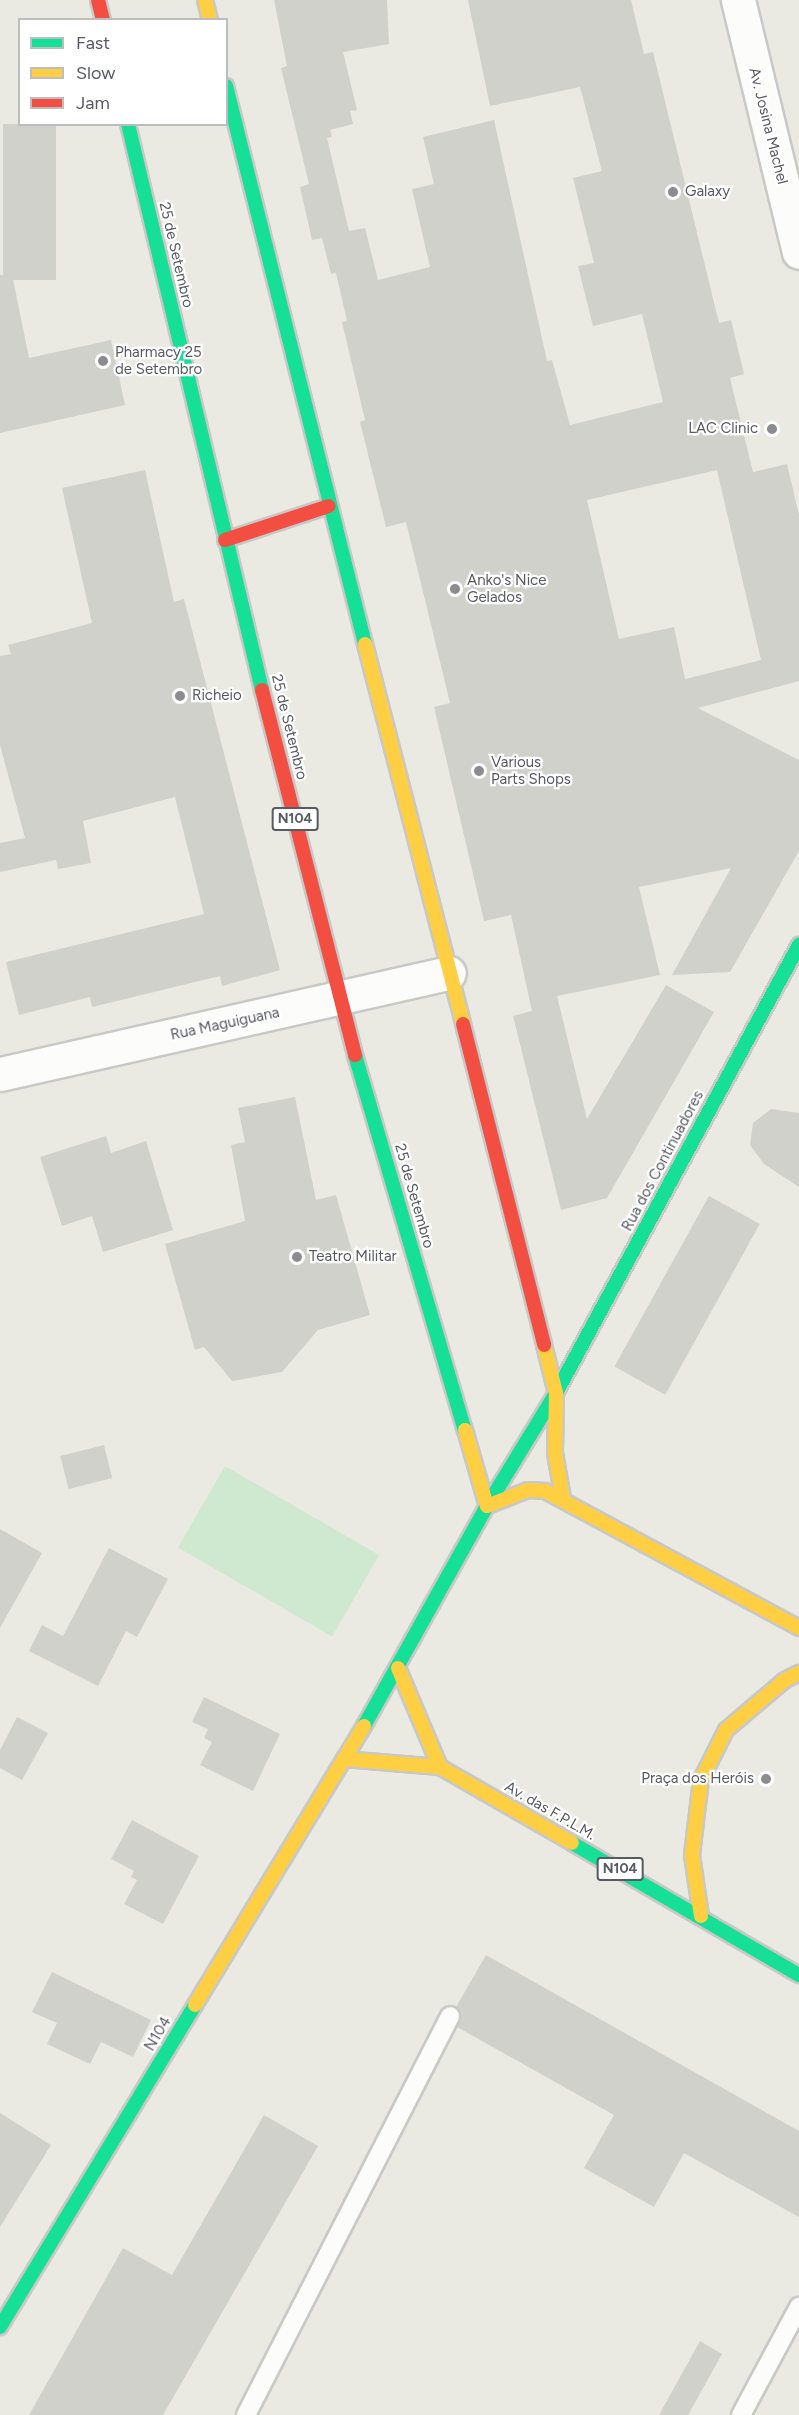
<!DOCTYPE html>
<html>
<head>
<meta charset="utf-8">
<style>
  body { margin:0 }
  #map { position:relative; width:799px; height:2415px; overflow:hidden; background:#eaeae2; font-family:Figtree,sans-serif }
  div>[style] { position:absolute }
  [style*='--x'] { left:calc(var(--x)*1px); top:calc(var(--y)*1px); width:calc(var(--w)*1px); rotate:calc(var(--a)*1deg) }
  .green>* { inset:0; background:#cee9d0; transform-origin:0 0 }
  .building>* { inset:0; background:#d1d1cc; transform-origin:0 0 }
  .roads { filter:drop-shadow(2px 0 #c8c8c7) drop-shadow(-2px 0 #c8c8c7) drop-shadow(0 2px #c8c8c7) drop-shadow(0 -2px #c8c8c7) }
  .lane>* { height:18px; margin:-9px; padding:0 9px; transform-origin:9px; border-radius:9px; background:#fcfcfb }
  .street>* { height:33px; margin:-16.5px; padding:0 16.5px; transform-origin:16.5px; border-radius:16.5px; background:#fcfcfb }
  .fast>* { height:14px; margin:-7px; padding:0 7px; transform-origin:7px; border-radius:7px; background:#16e098 }
  .slow>* { height:14px; margin:-7px; padding:0 7px; transform-origin:7px; border-radius:7px; background:#ffcf43 }
  .jam>* { height:14px; margin:-7px; padding:0 7px; transform-origin:7px; border-radius:7px; background:#f24e42 }
  .dots>* { width:16px; height:16px; translate:-50% -50%; box-sizing:border-box; border:3px solid #fff; border-radius:50% }
  span { translate:-50% -50%; white-space:nowrap; text-align:center; line-height:1.15; -webkit-text-stroke:4.5px #fff; paint-order:stroke }
  .shield-label span { padding:2px 4px; background:#fff; border:2px solid; border-radius:4px; -webkit-text-stroke-width:0 }
  .shield-label { font-size:14px; color:#585a62; font-weight:700 }
  .street-label { font-size:15px; color:#585a62 }
  .poi-label { font-size:15px; color:#585a62 }
  .left { translate:0 -50%; text-align:left }
  .right { translate:-100% -50%; text-align:right }
  .legend { position:absolute; left:18px; top:18px; width:210px; height:108px; box-sizing:border-box; background:#fff; border:2px solid #bcbdc0; margin:0; padding:8px 10px; list-style:none; font-size:18px; color:#585a62 }
  .legend li { display:flex; align-items:center; gap:12px; height:30px }
  .legend b { width:30px; border:2px solid #bcbdc0 }
</style>
</head>
<body>
<div id="map">
  <div class="green">
    <div style="left:225px;top:1466px;width:178px;height:94px;rotate:30deg"></div>
  </div>
  <div class="building">
    <div style="clip-path:polygon(evenodd,274px 0,387px 0,389px 44px,343px 52px,357px 110px,350px 111px,353px 124px,330px 130px,332px 137px,327px 138px,349px 231px,365px 228px,378px 280px,430px 267px,412px 189px,434px 184px,423px 137px,494px 120px,547px 361px,552px 360px,570px 425px,663px 402px,642px 314px,593px 326px,578px 266px,594px 263px,573px 178px,602px 171px,580px 87px,490px 106px,468px 0,631px 0,644px 54px,653px 52px,719px 323px,731px 320px,744px 374px,730px 378px,753px 472px,787px 464px,799px 515px,799px 681px,698px 708px,799px 760px,799px 851px,730px 972px,672px 975px,731px 868px,639px 887px,660px 975px,557px 996px,587px 1119px,666px 985px,714px 1012px,607px 1198px,561px 1210px,513px 1016px,532px 1011px,511px 915px,484px 921px,434px 707px,450px 703px,406px 522px,386px 527px,360px 422px,365px 420px,342px 322px,347px 321px,336px 273px,331px 274px,322px 238px,312px 240px,300px 187px,309px 184px,281px 68px,287px 66px,274px 0,717px 470px,761px 660px,685px 679px,674px 627px,619px 639px,587px 500px,717px 470px)"></div>
    <div style="left:3px;top:124px;width:53px;height:156px"></div>
    <div style="clip-path:polygon(12px 274px,29px 358px,111px 340px,125px 405px,0 433px,0 275px)"></div>
    <div style="clip-path:polygon(145px 470px,174px 602px,184px 599px,280px 970px,222px 986px,220px 976px,92px 1007px,90px 997px,19px 1015px,6px 962px,204px 914px,175px 797px,83px 821px,91px 863px,58px 869px,56px 860px,0 872px,0 843px,25px 838px,0 745px,0 656px,11px 654px,8px 645px,92px 623px,62px 488px)"></div>
    <div style="clip-path:polygon(295px 1097px,316px 1200px,336px 1195px,370px 1315px,318px 1330px,282px 1372px,232px 1381px,204px 1347px,195px 1350px,165px 1244px,245px 1221px,231px 1145px,245px 1142px,238px 1108px)"></div>
    <div style="clip-path:polygon(771px 1109px,799px 1113px,799px 1187px,764px 1164px,750px 1145px,753px 1123px)"></div>
    <div style="clip-path:polygon(106px 1136px,111px 1153px,146px 1141px,173px 1230px,103px 1252px,92px 1216px,62px 1226px,40px 1157px)"></div>
    <div style="left:709px;top:1196px;width:58px;height:195px;rotate:29deg"></div>
    <div style="left:104px;top:1445px;width:34px;height:45px;rotate:76deg"></div>
    <div style="clip-path:polygon(0 1529px,42px 1553px,0 1628px)"></div>
    <div style="clip-path:polygon(109px 1548px,168px 1579px,137px 1637px,126px 1631px,98px 1686px,29px 1651px,42px 1625px,63px 1636px)"></div>
    <div style="clip-path:polygon(204px 1697px,280px 1734px,253px 1791px,200px 1765px,212px 1742px,204px 1738px,208px 1729px,192px 1722px)"></div>
    <div style="clip-path:polygon(17px 1717px,48px 1733px,22px 1780px,0 1768px,0 1750px)"></div>
    <div style="clip-path:polygon(132px 1820px,199px 1856px,163px 1924px,124px 1904px,137px 1880px,131px 1877px,134px 1871px,111px 1859px)"></div>
    <div style="clip-path:polygon(486px 1955px,799px 2131px,799px 2217px,684px 2153px,654px 2207px,584px 2168px,614px 2115px,457px 2027px,461px 2016px,456px 2007px)"></div>
    <div style="clip-path:polygon(52px 1972px,151px 2020px,133px 2057px,101px 2042px,90px 2064px,47px 2044px,57px 2023px,32px 2012px)"></div>
    <div style="clip-path:polygon(0 2113px,51px 2145px,0 2227px)"></div>
    <div style="clip-path:polygon(264px 2115px,318px 2146px,163px 2415px,29px 2415px,123px 2248px,172px 2275px)"></div>
    <div style="clip-path:polygon(700px 2341px,722px 2354px,688px 2415px,659px 2415px)"></div>
  </div>
  <div class="roads">
    <div class="lane">
      <div style="--x:246;--y:2415;--w:448;--a:-62.9"></div>
      <div style="--x:741;--y:2415;--w:123;--a:-61.8"></div>
    </div>
    <div class="street">
      <div style="--x:738;--y:0;--w:259;--a:76.4"></div>
      <div style="--x:0;--y:1074;--w:460;--a:-12.7"></div>
    </div>
    <div class="fast">
      <div style="--x:226;--y:86;--w:575;--a:76.01"></div>
      <div style="--x:128;--y:124;--w:582;--a:76.68"></div>
      <div style="--x:355;--y:1055;--w:391;--a:73.7"></div>
      <div style="--x:556;--y:1393;--w:510;--a:-61.52"></div>
      <div style="--x:364;--y:1726;--w:252;--a:-60.8"></div>
      <div style="--x:487;--y:1506;--w:132;--a:-58.6"></div>
      <div style="--x:572;--y:1843;--w:263;--a:30.2"></div>
      <div style="--x:0;--y:2327;--w:376;--a:-58.8"></div>
    </div>
    <div class="slow">
      <div style="--x:205;--y:0;--w:21;--a:76"></div>
      <div style="--x:365;--y:644;--w:392;--a:75.5"></div>
      <div style="--x:544;--y:1345;--w:49;--a:76"></div>
      <div style="--x:556;--y:1393;--w:60;--a:91"></div>
      <div style="--x:555;--y:1453;--w:47;--a:80.1"></div>
      <div style="--x:465;--y:1430;--w:79;--a:73.9"></div>
      <div style="--x:487;--y:1506;--w:44;--a:-21.3"></div>
      <div style="--x:528;--y:1490;--w:17;--a:3"></div>
      <div style="--x:545;--y:1491;--w:289;--a:28.3"></div>
      <div style="--x:398;--y:1668;--w:108;--a:67"></div>
      <div style="--x:364;--y:1726;--w:39;--a:121"></div>
      <div style="--x:344;--y:1759;--w:96;--a:4.8"></div>
      <div style="--x:440;--y:1767;--w:152;--a:29.9"></div>
      <div style="--x:701;--y:1916;--w:62;--a:-98.4"></div>
      <div style="--x:692;--y:1855;--w:76;--a:-83.2"></div>
      <div style="--x:701;--y:1780;--w:56;--a:-63.4"></div>
      <div style="--x:726;--y:1730;--w:77;--a:-40.3"></div>
      <div style="--x:785;--y:1680;--w:16;--a:-27"></div>
      <div style="--x:195;--y:2005;--w:288;--a:-58.8"></div>
    </div>
    <div class="jam">
      <div style="--x:98;--y:0;--w:21;--a:76"></div>
      <div style="--x:225;--y:540;--w:109;--a:-18.1"></div>
      <div style="--x:262;--y:690;--w:377;--a:75.7"></div>
      <div style="--x:463;--y:1024;--w:331;--a:75.8"></div>
    </div>
  </div>
  <div class="dots">
    <div style="left:673px;top:192px;background:#8b8c8f"></div>
    <div style="left:103px;top:361px;background:#8b8c8f"></div>
    <div style="left:772px;top:429px;background:#8b8c8f"></div>
    <div style="left:455px;top:589px;background:#8b8c8f"></div>
    <div style="left:180px;top:696px;background:#8b8c8f"></div>
    <div style="left:479px;top:771px;background:#8b8c8f"></div>
    <div style="left:297px;top:1257px;background:#8b8c8f"></div>
    <div style="left:766px;top:1779px;background:#8b8c8f"></div>
  </div>
  <div class="shield-label">
    <span style="left:295px;top:819px">N104</span>
    <span style="left:620px;top:1869px">N104</span>
  </div>
  <div class="street-label">
    <span style="left:768px;top:126px;rotate:76deg">Av. Josina Machel</span>
    <span style="left:176px;top:255px;rotate:77deg">25 de Setembro</span>
    <span style="left:289px;top:727px;rotate:76deg">25 de Setembro</span>
    <span style="left:225px;top:1024px;rotate:-12deg">Rua Maguiguana</span>
    <span style="left:663px;top:1161px;rotate:-62deg">Rua dos Continuadores</span>
    <span style="left:414px;top:1196px;rotate:74deg">25 de Setembro</span>
    <span style="left:550px;top:1811px;rotate:30deg">Av. das F.P.L.M.</span>
    <span style="left:158px;top:2034px;rotate:-59deg">N104</span>
  </div>
  <div class="poi-label">
    <span class="left" style="left:685px;top:192px">Galaxy</span>
    <span class="left" style="left:115px;top:361px">Pharmacy 25<br>de Setembro</span>
    <span class="right" style="left:758px;top:429px">LAC Clinic</span>
    <span class="left" style="left:467px;top:589px">Anko's Nice<br>Gelados</span>
    <span class="left" style="left:192px;top:696px">Richeio</span>
    <span class="left" style="left:491px;top:771px">Various<br>Parts Shops</span>
    <span class="left" style="left:309px;top:1257px">Teatro Militar</span>
    <span class="right" style="left:754px;top:1779px">Praça dos Heróis</span>
  </div>
  <ul class="legend">
  <li><b style="height:8px;background:#16e098"></b>Fast</li>
  <li><b style="height:8px;background:#ffcf43"></b>Slow</li>
  <li><b style="height:8px;background:#f24e42"></b>Jam</li>
  </ul>
</div>
</body>
</html>
